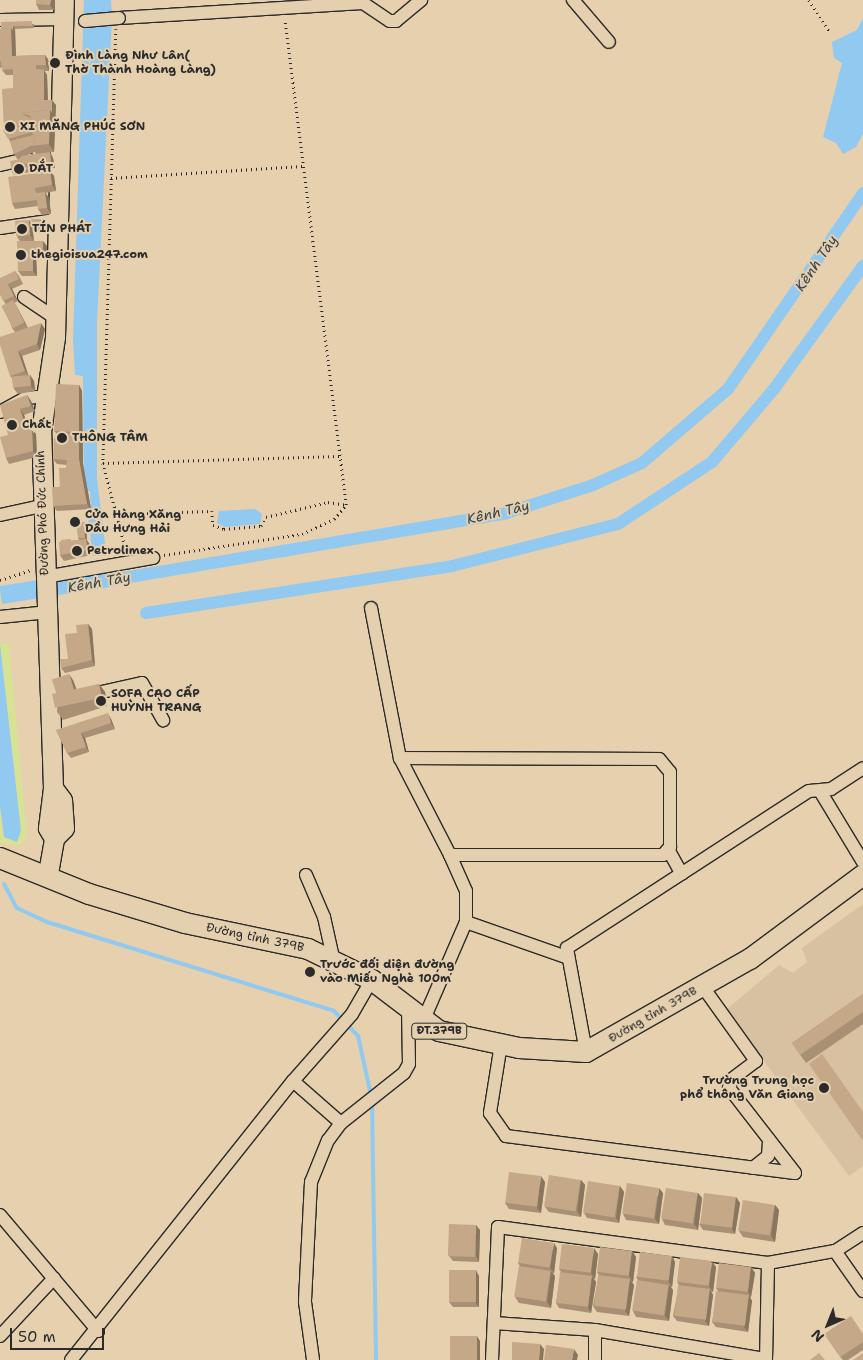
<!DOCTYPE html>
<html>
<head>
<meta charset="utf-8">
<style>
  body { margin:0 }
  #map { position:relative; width:863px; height:1360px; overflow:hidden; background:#e7d0ad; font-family:"Shantell Sans",sans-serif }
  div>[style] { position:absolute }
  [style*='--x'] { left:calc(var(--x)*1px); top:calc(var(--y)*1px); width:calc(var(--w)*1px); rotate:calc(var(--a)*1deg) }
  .built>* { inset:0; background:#d8c1a0 }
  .green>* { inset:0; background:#d7e295 }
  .water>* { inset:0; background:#91c9f0; transform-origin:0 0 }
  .stream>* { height:4px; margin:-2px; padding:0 2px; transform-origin:2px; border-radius:2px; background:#91c9f0 }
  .canal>* { height:12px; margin:-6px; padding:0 6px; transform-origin:6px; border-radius:6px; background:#91c9f0 }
  .path>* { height:2.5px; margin-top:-1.25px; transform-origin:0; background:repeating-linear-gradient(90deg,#2b2b2b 0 1px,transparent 0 5px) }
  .roads { filter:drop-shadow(1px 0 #2b2b2b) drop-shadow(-1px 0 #2b2b2b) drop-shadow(0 1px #2b2b2b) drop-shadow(0 -1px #2b2b2b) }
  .minor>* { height:12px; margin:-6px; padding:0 6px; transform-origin:6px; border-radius:6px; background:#e4d0af }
  .secondary>* { height:19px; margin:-9.5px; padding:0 9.5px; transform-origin:9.5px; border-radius:9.5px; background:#e4d0af }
  .primary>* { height:20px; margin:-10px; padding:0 10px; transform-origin:10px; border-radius:10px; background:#e4d0af }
  .bridges { filter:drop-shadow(1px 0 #2b2b2b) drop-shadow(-1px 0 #2b2b2b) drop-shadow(0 1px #2b2b2b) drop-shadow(0 -1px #2b2b2b) }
  .minor-bridge>* { height:12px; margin:-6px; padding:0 6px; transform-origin:6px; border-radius:6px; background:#e4d0af }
  .wall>* { inset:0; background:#a99074 }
  .shaded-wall>* { inset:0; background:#89765e }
  .building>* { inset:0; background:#c4a887; transform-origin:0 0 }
  .dots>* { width:14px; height:14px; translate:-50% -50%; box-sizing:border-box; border:2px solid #e4d0af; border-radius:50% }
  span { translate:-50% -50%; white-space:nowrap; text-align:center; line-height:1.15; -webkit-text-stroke:4px #e4d0af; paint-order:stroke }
  .shield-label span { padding:1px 4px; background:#e4d0af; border:1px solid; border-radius:4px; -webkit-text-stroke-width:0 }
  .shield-label { font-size:11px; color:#2b2b2b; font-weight:700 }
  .poi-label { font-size:12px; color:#2b2b2b; font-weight:700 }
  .left { translate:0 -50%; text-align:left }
  .right { translate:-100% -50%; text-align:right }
  .street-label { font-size:12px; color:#2b2b2b }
  .water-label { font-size:14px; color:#3a4349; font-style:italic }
  .north { position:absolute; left:803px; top:1300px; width:50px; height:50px; -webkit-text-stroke:4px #e4d0af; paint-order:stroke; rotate:224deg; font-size:14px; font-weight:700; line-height:20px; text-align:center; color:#2b2b2b }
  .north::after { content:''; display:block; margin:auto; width:18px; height:22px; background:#2b2b2b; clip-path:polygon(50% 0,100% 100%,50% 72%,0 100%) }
  .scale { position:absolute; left:10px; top:1328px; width:94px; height:22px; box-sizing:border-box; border:2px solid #2b2b2b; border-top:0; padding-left:6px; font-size:15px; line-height:18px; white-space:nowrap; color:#2b2b2b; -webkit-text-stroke:4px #e4d0af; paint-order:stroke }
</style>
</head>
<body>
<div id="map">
  <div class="built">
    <div style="clip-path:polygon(863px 904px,863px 1166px,849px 1176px,726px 1010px,779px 965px,793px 973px,807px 962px,802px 948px)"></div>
  </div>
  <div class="green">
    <div style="clip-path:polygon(0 644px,9px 644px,27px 837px,20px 846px,0 843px)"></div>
  </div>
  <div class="water">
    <div style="clip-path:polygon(84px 0,111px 0,112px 18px,97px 322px,97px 479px,105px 544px,101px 545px,102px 555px,93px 556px,87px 509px,91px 509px,90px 491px,84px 491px,83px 376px,75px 375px,73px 340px)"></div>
    <div style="clip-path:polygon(863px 18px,863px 134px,856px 147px,843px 154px,836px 143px,823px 137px,842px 63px,834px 58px,832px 42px,857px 30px)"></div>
    <div style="clip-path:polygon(255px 509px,262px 514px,260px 524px,225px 527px,217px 523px,219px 511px)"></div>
    <div style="left:108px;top:569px;width:18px;height:110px;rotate:81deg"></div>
    <div style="clip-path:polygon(0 644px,21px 831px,17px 842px,4px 837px,0 806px)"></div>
  </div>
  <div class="stream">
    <div style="--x:4;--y:884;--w:27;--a:62"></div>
    <div style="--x:17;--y:908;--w:33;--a:25"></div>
    <div style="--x:47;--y:922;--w:300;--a:17.2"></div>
    <div style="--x:334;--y:1011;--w:35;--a:46"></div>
    <div style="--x:358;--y:1036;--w:60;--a:77.6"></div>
    <div style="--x:372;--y:1102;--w:258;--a:89.1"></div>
  </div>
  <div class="canal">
    <div style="--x:94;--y:583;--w:418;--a:-9.6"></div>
    <div style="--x:506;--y:513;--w:91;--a:-17.8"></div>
    <div style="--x:593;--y:485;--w:54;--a:-24.2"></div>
    <div style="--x:642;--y:463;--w:113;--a:-40.7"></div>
    <div style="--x:728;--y:389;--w:238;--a:-55.4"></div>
    <div style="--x:146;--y:613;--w:310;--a:-8.7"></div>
    <div style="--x:452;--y:566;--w:171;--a:-14.2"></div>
    <div style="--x:618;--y:524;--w:113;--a:-33.4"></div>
    <div style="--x:712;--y:462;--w:96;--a:-49.7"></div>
    <div style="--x:774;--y:389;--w:152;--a:-54.1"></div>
  </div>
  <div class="path">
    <div style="--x:809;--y:0;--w:38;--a:57"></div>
    <div style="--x:116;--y:29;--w:434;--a:91.7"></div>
    <div style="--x:103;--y:463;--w:90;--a:75.2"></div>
    <div style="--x:111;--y:178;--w:192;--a:-3.6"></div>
    <div style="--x:103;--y:463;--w:237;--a:-1.7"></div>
    <div style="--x:117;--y:514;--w:95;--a:-1.8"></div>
    <div style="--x:212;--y:511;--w:14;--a:86"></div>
    <div style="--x:213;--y:525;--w:12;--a:20"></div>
    <div style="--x:224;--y:529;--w:37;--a:-5"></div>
    <div style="--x:261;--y:526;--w:10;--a:-61"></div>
    <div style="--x:266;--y:517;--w:64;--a:-13.6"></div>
    <div style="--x:328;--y:502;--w:18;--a:9"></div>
    <div style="--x:164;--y:555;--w:140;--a:-8.7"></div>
    <div style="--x:302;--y:534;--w:35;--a:-25"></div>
    <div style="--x:334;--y:519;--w:18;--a:-49"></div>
    <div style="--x:346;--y:505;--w:489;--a:-97.2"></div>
    <div style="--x:0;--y:580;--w:33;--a:-18"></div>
  </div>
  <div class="roads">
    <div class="minor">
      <div style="--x:573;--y:0;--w:55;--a:49.4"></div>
      <div style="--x:119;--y:18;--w:244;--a:-3.5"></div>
      <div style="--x:363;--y:3;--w:32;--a:34"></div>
      <div style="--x:390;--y:21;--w:6;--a:0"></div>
      <div style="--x:396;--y:21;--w:33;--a:-40"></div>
      <div style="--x:0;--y:20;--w:64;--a:-0.9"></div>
      <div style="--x:0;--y:165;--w:28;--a:-13"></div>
      <div style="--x:0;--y:228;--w:56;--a:-8.3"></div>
      <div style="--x:24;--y:297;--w:37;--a:34"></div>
      <div style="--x:0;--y:412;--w:29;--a:-29"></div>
      <div style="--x:25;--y:398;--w:21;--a:-5"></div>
      <div style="--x:0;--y:515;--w:43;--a:-12.1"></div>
      <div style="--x:45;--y:577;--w:110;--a:-10"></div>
      <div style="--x:371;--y:608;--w:153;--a:79.1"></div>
      <div style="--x:400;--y:758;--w:109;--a:62.7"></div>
      <div style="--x:450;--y:855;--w:213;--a:0"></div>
      <div style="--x:663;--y:855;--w:11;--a:-49"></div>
      <div style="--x:670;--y:847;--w:75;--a:-90"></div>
      <div style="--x:670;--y:772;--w:17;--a:-130"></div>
      <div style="--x:659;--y:759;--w:259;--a:-179.8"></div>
      <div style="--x:0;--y:617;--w:39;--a:-6"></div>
      <div style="--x:88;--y:695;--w:55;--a:-12.5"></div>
      <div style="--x:142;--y:683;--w:43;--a:60.4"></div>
      <div style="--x:820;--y:791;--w:83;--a:58.8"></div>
      <div style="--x:669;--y:851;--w:26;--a:61"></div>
      <div style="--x:450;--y:855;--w:39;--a:66"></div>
      <div style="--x:466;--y:891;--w:31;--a:90"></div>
      <div style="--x:466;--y:922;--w:106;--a:19.3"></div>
      <div style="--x:306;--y:875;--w:46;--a:66.8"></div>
      <div style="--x:324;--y:917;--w:46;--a:77.5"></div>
      <div style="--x:424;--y:1019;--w:106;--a:-66.6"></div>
      <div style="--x:501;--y:1044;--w:70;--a:99.1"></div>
      <div style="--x:490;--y:1113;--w:28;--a:55"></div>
      <div style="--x:506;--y:1136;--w:291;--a:7.3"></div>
      <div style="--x:795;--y:1173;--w:108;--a:-127.8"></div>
      <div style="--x:729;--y:1088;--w:9;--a:-72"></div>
      <div style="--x:732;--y:1079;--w:30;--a:-37"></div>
      <div style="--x:756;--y:1061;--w:91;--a:-125.6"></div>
      <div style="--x:586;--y:1052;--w:106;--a:-100.4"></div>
      <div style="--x:567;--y:948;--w:288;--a:-33"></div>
      <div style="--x:809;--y:791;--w:22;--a:-5"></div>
      <div style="--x:831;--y:789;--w:38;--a:-33"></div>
      <div style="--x:293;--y:1081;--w:64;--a:41.2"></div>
      <div style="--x:341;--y:1123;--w:21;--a:127"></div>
      <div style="--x:328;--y:1140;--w:45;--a:112"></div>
      <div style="--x:311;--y:1182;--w:120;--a:92.9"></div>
      <div style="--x:305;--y:1302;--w:59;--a:82.1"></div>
      <div style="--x:341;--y:1123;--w:80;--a:-38.4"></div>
      <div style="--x:404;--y:1073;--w:10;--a:-61"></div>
      <div style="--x:409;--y:1064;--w:57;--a:-91"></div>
      <div style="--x:753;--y:1168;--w:19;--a:-39"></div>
      <div style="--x:768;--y:1156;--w:16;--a:-86"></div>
      <div style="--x:0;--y:1215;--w:152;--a:49.8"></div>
      <div style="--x:863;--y:1233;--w:33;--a:147"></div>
      <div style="--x:835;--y:1251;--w:49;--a:55"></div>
      <div style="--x:494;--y:1323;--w:101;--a:4"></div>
      <div style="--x:595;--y:1330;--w:172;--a:9.7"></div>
      <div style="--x:595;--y:1330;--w:30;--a:90"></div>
      <div style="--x:0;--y:1336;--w:79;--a:-47"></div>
      <div style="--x:71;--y:1360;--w:357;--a:-51.5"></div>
      <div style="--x:293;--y:1081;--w:89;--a:-48.6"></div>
      <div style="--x:352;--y:1014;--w:39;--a:-60"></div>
      <div style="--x:492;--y:1360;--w:133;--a:-87.4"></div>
      <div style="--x:498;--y:1227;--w:272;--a:7.6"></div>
      <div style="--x:768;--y:1263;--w:68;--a:-10.2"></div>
      <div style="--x:766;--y:1360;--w:97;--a:-88.8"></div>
    </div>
    <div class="secondary">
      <div style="--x:54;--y:838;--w:12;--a:-121"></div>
      <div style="--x:48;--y:828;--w:40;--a:-82.9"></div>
      <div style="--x:53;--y:788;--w:357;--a:-91.9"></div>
      <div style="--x:41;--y:431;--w:95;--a:-81.5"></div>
      <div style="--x:55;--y:337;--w:337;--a:-88.5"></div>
      <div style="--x:48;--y:873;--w:36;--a:-80"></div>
      <div style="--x:54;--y:838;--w:14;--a:-45"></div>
      <div style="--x:64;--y:828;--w:28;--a:-94"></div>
      <div style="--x:62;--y:800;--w:15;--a:-127"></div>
    </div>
    <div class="primary">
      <div style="--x:0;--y:858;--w:96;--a:22"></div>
      <div style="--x:89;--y:894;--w:100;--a:16.8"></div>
      <div style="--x:185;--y:923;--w:126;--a:11.9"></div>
      <div style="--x:308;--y:949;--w:71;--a:25.8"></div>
      <div style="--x:372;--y:980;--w:84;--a:37.3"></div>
      <div style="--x:439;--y:1031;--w:82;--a:12"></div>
      <div style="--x:519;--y:1048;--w:67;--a:3.4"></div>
      <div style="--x:586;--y:1052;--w:189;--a:-29.6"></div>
      <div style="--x:750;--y:959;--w:141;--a:-36.6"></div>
    </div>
  </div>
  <div class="bridges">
    <div class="minor-bridge">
      <div style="--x:85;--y:21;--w:34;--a:-5"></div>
    </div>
  </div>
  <div class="wall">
    <div style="clip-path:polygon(55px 0,54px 10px,39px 10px,36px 4px)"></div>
    <div style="clip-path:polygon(evenodd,1px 22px,34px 24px,34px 28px,15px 29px,16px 56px,45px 55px,49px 61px,49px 71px,44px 71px,47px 75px,48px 100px,56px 105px,54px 152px,50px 152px,53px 158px,55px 168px,35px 169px,36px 171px,14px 175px,12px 172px,21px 159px,21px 158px,18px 160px,14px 154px,10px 141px,3px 130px,4px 129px,13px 88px,13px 75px,6px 75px,2px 70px,2px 67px,0 68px,0 29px,1px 29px,1px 22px,35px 152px,36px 154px,45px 153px,27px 155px,35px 152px)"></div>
    <div style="clip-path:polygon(50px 171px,54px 176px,56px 191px,45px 193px,49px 198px,51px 214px,42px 215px,38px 209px,38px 206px,15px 209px,12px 203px)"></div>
    <div style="clip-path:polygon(29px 220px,32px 224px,44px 224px,44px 229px,35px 230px,32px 225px,34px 241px,47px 246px,47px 256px,36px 255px,37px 276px,22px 276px,18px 271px,20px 241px,17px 237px)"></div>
    <div style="clip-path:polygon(15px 271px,19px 276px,23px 284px,12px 289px,18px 301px,14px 303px,28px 328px,45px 329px,40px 350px,22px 356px,28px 376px,30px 375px,34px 381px,35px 391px,18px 394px,14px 389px,12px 378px,10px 376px,15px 332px,12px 328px,5px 303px,0 294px)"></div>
    <div style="clip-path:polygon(79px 385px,82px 391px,83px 464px,91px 509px,57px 511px,53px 506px,66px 468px,67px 465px,57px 464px,53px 459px,56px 433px,54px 431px)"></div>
    <div style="clip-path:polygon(27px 395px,31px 401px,35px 411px,24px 415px,29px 429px,36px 434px,37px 457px,9px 464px,6px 458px,8px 435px)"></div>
    <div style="clip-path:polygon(84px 522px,86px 525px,87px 540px,90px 545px,91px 555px,64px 561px,60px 555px,70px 539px,71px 541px,79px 540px,78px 538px)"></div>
    <div style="clip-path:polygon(88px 624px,92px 629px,95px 666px,65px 673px,61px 668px,68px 659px,77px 633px)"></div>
    <div style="clip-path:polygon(73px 680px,77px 690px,99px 684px,105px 692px,107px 706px,63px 720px,57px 712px,58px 696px,57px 695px)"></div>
    <div style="clip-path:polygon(111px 719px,115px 729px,85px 738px,89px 752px,71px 758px,67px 753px,56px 730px)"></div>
    <div style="clip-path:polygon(863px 994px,863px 1024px,806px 1063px,792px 1043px)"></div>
    <div style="clip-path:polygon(581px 1180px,585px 1185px,581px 1217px,549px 1212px,545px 1207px)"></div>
    <div style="clip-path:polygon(545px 1182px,541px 1213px,509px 1209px,505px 1203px)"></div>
    <div style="clip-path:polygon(620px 1186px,624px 1192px,619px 1223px,587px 1218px,584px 1213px)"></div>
    <div style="clip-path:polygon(663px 1193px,659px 1224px,626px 1220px,623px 1214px)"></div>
    <div style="clip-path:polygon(698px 1193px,702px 1198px,698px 1230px,665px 1225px,662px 1219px)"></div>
    <div style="clip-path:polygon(736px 1197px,740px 1203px,735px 1234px,703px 1230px,699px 1224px)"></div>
    <div style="clip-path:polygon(775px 1205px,779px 1210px,775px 1242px,743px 1237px,739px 1231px)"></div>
    <div style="clip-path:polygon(480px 1230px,479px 1262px,453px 1261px,449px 1256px)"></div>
    <div style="clip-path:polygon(557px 1248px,554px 1273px,553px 1273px,555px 1276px,551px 1308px,519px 1303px,515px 1297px,520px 1266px,518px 1263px)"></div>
    <div style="clip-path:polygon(632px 1251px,636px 1257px,633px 1282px,631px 1282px,634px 1285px,629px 1316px,597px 1312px,593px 1306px,599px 1275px,597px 1272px)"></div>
    <div style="clip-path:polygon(598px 1254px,595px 1279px,593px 1278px,596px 1282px,591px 1313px,559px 1308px,556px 1303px,561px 1272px,559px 1269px)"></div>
    <div style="clip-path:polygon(672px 1256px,675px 1262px,672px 1287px,671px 1287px,673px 1290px,669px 1321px,636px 1317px,633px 1311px,638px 1280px,636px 1277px)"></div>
    <div style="clip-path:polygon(716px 1267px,713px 1292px,711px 1291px,713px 1295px,709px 1326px,677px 1321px,673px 1316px,679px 1285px,677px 1282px)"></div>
    <div style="clip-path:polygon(751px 1267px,755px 1273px,751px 1297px,750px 1297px,752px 1301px,748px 1332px,716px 1327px,712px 1322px,718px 1291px,716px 1288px)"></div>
    <div style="clip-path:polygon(479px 1276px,479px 1307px,453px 1307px,449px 1302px)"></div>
    <div style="clip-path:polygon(863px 1334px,863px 1350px,848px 1360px,843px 1360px,840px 1357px)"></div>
  </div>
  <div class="shaded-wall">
    <div style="clip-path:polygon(51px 0,55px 0,54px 10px,50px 5px)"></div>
    <div style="clip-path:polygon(13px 26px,15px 29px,16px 61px,12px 56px,11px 28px)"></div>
    <div style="clip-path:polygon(45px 55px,49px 61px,49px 71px,46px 65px)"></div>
    <div style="clip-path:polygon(44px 70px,47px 75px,48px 105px,44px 100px)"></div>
    <div style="clip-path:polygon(52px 100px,56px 105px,54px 152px,49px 144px,50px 110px)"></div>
    <div style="clip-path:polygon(50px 152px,53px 158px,55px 168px,51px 163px)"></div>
    <div style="clip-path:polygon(50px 171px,54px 176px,56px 191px,52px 185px)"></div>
    <div style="clip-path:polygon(45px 192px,49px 198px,51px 214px,47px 208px)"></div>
    <div style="clip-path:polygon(40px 219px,44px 224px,44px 229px,41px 224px)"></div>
    <div style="clip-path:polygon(29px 220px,32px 225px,34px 241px,30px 235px)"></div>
    <div style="clip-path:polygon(43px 241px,47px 246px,47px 256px,43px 250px)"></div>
    <div style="clip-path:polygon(33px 250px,36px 255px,37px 276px,33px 271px)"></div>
    <div style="clip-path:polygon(8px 284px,12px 289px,18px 301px,14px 296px)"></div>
    <div style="clip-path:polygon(13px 300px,16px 305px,28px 328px,24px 322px)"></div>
    <div style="clip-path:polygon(41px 323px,45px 329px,40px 350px,37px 344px)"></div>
    <div style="clip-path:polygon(18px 351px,22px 356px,29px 377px,25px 371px)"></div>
    <div style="clip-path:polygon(30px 375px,34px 381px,35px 391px,31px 386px)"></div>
    <div style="clip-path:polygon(79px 385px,82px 391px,83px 464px,91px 509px,87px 504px,79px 459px)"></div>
    <div style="clip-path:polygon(27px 395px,31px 401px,35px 411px,31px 406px)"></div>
    <div style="clip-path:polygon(20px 409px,24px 415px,31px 435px,27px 430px)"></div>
    <div style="clip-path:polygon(32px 429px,36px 434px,37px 457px,33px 451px)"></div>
    <div style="clip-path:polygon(84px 522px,86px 525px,87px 540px,85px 538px)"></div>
    <div style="clip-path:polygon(86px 539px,90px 545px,91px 555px,88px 550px)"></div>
    <div style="clip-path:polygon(88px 624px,92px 629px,95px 666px,92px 660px)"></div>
    <div style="clip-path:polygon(69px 674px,73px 680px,78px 695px,74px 689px)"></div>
    <div style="clip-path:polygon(99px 684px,105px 692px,107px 706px,102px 698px)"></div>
    <div style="clip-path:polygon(108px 713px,111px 719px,115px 729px,111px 723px)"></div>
    <div style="clip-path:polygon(81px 733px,85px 738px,89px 752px,86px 747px)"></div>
    <div style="clip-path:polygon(541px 1176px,545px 1182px,541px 1213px,537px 1208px)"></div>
    <div style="clip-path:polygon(581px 1180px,585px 1185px,581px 1217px,577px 1211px)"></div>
    <div style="clip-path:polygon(620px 1186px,624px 1192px,619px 1223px,616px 1218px)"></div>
    <div style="clip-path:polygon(659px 1188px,663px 1193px,659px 1224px,655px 1219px)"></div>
    <div style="clip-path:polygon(698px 1193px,702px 1198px,698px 1230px,694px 1224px)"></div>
    <div style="clip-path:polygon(736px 1197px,740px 1203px,735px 1234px,732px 1229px)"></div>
    <div style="clip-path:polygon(775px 1205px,779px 1210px,775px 1242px,771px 1236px)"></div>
    <div style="clip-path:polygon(476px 1225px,480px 1230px,479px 1262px,476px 1256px)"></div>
    <div style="clip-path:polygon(554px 1243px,557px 1248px,554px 1273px,550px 1268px)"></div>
    <div style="clip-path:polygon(594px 1248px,598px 1254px,595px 1279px,591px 1273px)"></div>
    <div style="clip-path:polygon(632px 1251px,636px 1257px,633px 1282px,629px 1276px)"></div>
    <div style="clip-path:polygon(672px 1256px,675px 1262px,672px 1287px,668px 1281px)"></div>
    <div style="clip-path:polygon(712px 1261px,716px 1267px,713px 1292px,709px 1286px)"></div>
    <div style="clip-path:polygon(751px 1267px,755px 1273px,751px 1297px,748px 1292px)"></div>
    <div style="clip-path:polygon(476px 1270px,479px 1276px,479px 1307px,475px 1302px)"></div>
    <div style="clip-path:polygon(551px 1271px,555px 1276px,551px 1308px,547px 1302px)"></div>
    <div style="clip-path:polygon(592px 1276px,596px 1282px,591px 1313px,588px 1308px)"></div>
    <div style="clip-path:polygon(630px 1279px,634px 1285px,629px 1316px,625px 1311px)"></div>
    <div style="clip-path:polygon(669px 1285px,673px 1290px,669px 1321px,665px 1316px)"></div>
    <div style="clip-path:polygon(710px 1289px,713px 1295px,709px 1326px,705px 1321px)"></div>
    <div style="clip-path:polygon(749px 1295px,752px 1301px,748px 1332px,744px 1327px)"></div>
    <div style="clip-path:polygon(477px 1336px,480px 1341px,480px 1360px,476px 1360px)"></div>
    <div style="clip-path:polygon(540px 1344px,544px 1349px,543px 1360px,539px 1360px)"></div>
    <div style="clip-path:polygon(574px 1349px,578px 1355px,577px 1360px,572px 1360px)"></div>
  </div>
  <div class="building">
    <div style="clip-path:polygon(36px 0,51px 0,50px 5px,36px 4px)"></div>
    <div style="clip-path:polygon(32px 21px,32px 26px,13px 26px,13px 31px,11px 28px,1px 29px,1px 22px)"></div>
    <div style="clip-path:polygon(11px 28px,12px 56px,45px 55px,46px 65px,36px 65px,36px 69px,44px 70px,44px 100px,52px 100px,52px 113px,50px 110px,22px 113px,24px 115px,30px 118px,31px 123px,4px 129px,2px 89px,13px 88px,13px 69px,2px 70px,1px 61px,0 62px,0 29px)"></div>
    <div style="clip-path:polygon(50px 110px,49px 144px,31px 146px,35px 141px,32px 132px,8px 139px,3px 130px,31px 123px,30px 116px,22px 113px)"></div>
    <div style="clip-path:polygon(33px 135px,35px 141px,31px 146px,14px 154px,10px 141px)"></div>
    <div style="clip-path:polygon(50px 152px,51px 163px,22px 164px,21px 156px)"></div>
    <div style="clip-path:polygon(21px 159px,22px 164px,24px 167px,34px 168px,12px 172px,10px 161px)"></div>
    <div style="clip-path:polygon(50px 171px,52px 185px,35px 188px,36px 193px,45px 192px,47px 208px,38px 209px,37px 200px,12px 203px,8px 177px)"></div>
    <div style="clip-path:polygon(31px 219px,40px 219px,41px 224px,32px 224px)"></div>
    <div style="left:29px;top:220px;width:15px;height:14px;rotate:86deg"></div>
    <div style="clip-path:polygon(17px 241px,43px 241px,43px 250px,33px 250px,33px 271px,18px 271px)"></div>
    <div style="clip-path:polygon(15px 271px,19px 279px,8px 284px,14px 296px,3px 301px,0 294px,0 278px)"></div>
    <div style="left:13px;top:300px;width:25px;height:13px;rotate:63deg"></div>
    <div style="clip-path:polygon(41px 323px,37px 344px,18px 351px,25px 371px,10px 376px,0 345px,0 337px)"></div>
    <div style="left:30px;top:375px;width:11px;height:18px;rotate:85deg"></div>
    <div style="clip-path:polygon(56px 384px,79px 385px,79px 459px,87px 504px,53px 506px,52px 487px,60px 487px,59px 468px,66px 468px,67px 460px,53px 459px,54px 438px,74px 439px,74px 432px,54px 431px)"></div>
    <div style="clip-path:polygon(27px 395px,31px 406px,20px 409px,27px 430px,32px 429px,33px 451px,6px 458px,0 437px,8px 435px,0 405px)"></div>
    <div style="left:56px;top:433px;width:18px;height:5px;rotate:3deg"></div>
    <div style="clip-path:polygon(84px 522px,85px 538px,78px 538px,76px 523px)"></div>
    <div style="clip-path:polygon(70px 539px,71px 541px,61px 542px,61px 540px)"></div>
    <div style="clip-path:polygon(86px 539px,88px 550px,60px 555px,59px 542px)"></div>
    <div style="clip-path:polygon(88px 624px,92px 660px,61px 668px,60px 659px,68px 659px,65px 634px,77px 633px,76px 625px)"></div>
    <div style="left:69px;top:674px;width:16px;height:18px;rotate:72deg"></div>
    <div style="left:99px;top:684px;width:14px;height:48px;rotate:78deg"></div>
    <div style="clip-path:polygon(108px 713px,111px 723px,81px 733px,86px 747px,67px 753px,56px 730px)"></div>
    <div style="clip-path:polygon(863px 994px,863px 1012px,800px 1055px,792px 1043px)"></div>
    <div style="clip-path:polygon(822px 1054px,863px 1112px,863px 1141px,809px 1064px)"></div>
    <div style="left:509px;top:1172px;width:32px;height:31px;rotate:7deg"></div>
    <div style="left:549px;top:1175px;width:32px;height:32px;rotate:9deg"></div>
    <div style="left:588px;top:1181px;width:32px;height:32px;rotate:9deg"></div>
    <div style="left:627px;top:1183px;width:32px;height:31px;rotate:9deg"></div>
    <div style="left:666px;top:1188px;width:32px;height:31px;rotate:9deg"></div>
    <div style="left:704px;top:1193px;width:32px;height:31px;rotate:7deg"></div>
    <div style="left:743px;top:1200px;width:32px;height:31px;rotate:9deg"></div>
    <div style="left:449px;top:1224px;width:27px;height:32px;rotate:2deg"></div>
    <div style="left:522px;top:1238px;width:32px;height:25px;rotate:9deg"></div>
    <div style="left:562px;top:1244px;width:32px;height:25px;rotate:7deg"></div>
    <div style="left:600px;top:1247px;width:32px;height:25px;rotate:7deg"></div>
    <div style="left:640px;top:1252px;width:32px;height:25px;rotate:7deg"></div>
    <div style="left:680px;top:1257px;width:32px;height:25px;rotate:7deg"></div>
    <div style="left:719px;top:1263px;width:32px;height:25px;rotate:7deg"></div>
    <div style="left:519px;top:1266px;width:32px;height:31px;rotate:9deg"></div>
    <div style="left:449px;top:1270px;width:27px;height:32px"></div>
    <div style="left:560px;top:1272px;width:32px;height:31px;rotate:7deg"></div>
    <div style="left:598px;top:1275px;width:32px;height:31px;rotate:7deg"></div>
    <div style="left:637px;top:1280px;width:32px;height:31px;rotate:9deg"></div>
    <div style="left:678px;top:1285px;width:32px;height:31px;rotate:7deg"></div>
    <div style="left:716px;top:1291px;width:33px;height:31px;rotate:7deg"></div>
    <div style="clip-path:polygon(851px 1316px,863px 1334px,863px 1342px,840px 1357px,824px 1334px)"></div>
    <div style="left:450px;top:1336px;width:27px;height:24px"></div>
    <div style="clip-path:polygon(512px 1342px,540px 1344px,539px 1360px,512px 1360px)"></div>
    <div style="clip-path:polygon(546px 1345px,574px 1349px,572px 1360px,544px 1360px)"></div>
    <div style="clip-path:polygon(819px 1353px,825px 1360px,810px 1360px)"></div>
    <div style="clip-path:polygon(863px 1353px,863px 1360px,853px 1360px)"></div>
  </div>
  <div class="dots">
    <div style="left:55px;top:63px;background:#2b2b2b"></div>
    <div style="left:10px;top:127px;background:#2b2b2b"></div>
    <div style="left:19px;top:169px;background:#2b2b2b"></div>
    <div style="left:22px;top:229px;background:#2b2b2b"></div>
    <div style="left:21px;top:255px;background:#2b2b2b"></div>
    <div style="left:12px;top:425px;background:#2b2b2b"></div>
    <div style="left:62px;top:438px;background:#2b2b2b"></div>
    <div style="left:75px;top:522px;background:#2b2b2b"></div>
    <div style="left:77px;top:551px;background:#2b2b2b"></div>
    <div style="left:101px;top:701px;background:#2b2b2b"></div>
    <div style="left:310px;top:972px;background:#2b2b2b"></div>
    <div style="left:824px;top:1088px;background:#2b2b2b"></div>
  </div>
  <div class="shield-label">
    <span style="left:439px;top:1031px">ĐT.379B</span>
  </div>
  <div class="poi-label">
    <span class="left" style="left:65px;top:63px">Đình Làng Như Lân(<br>Thờ Thành Hoàng Làng)</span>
    <span class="left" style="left:20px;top:127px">XI MĂNG PHÚC SƠN</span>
    <span class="left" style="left:29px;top:169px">DẮT</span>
    <span class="left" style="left:32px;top:229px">TÍN PHÁT</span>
    <span class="left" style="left:31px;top:255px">thegioisua247.com</span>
    <span class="left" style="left:22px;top:425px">Chất</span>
    <span class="left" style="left:72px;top:438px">THÔNG TÂM</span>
    <span class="left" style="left:85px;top:522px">Cửa Hàng Xăng<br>Dầu Hưng Hải</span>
    <span class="left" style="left:87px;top:551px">Petrolimex</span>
    <span class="left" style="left:111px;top:701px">SOFA CAO CẤP<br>HUỲNH TRANG</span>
    <span class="left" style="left:320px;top:972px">Trước đối diện đường<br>vào Miếu Nghè 100m</span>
    <span class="right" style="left:814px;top:1088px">Trường Trung học<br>phổ thông Văn Giang</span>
  </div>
  <div class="street-label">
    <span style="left:43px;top:513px;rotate:-92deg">Đường Phó Đức Chính</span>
    <span style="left:255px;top:938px;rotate:12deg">Đường tỉnh 379B</span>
    <span style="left:653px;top:1015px;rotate:-30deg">Đường tỉnh 379B</span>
  </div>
  <div class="water-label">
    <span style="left:816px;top:263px;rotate:-56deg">Kênh Tây</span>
    <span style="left:498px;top:512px;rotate:-13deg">Kênh Tây</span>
    <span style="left:99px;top:582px;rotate:-10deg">Kênh Tây</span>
  </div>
  <div class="north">N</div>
  <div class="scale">50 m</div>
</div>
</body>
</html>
